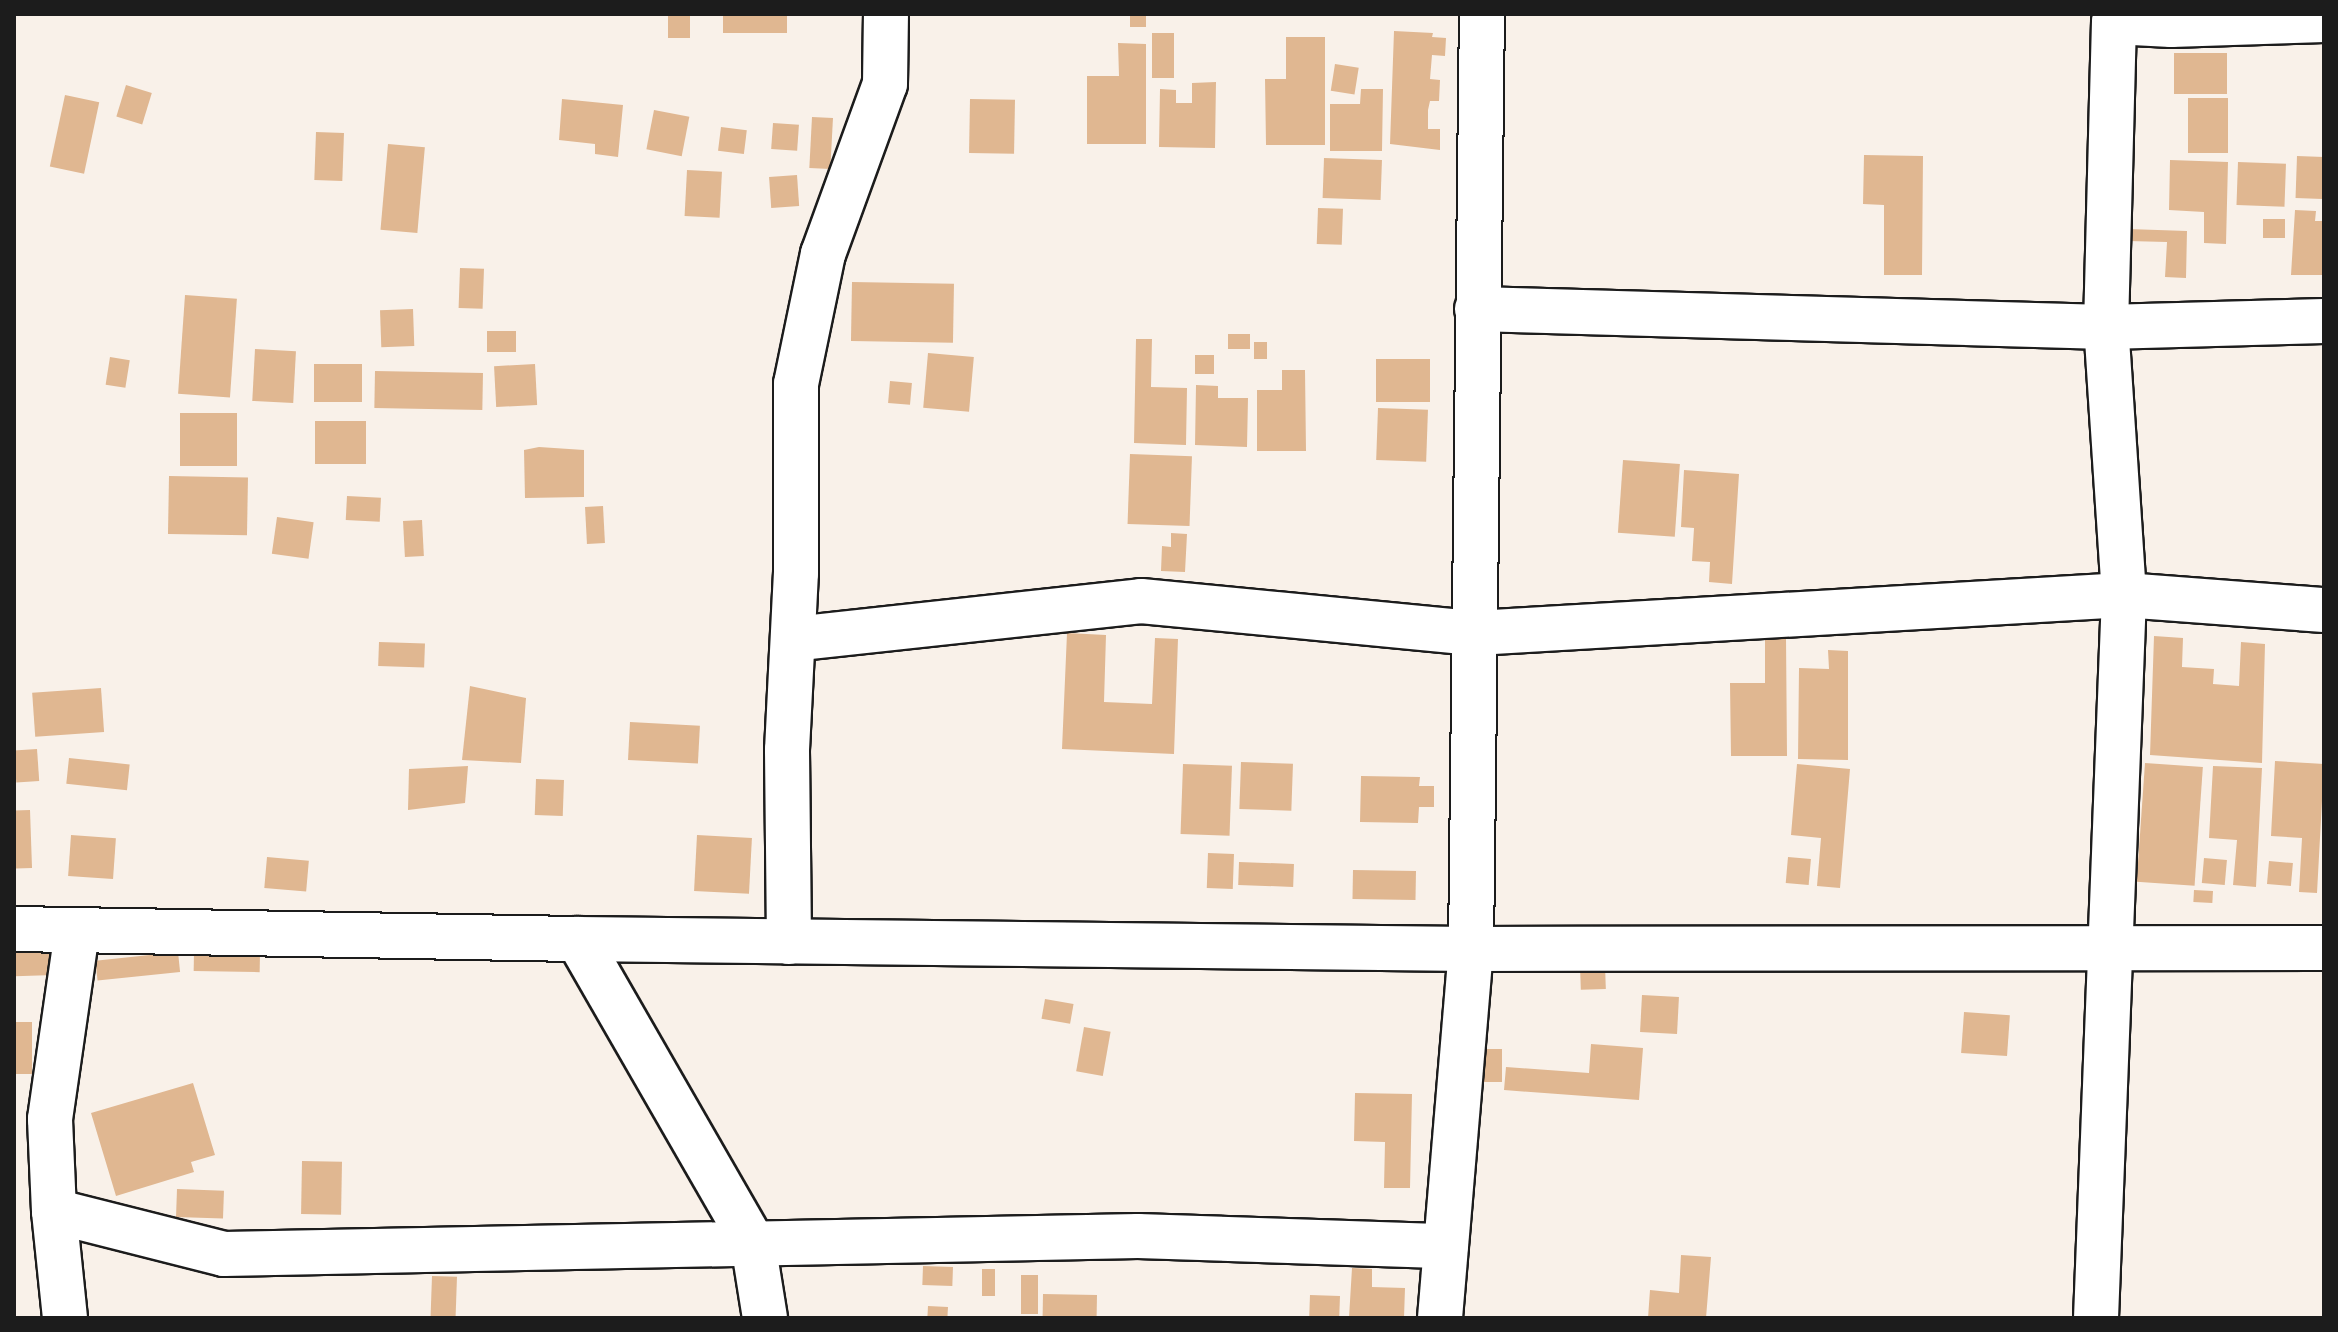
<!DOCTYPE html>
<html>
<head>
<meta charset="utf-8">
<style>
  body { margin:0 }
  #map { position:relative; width:2338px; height:1332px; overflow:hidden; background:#f9f1e9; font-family:"Balsamiq Sans",sans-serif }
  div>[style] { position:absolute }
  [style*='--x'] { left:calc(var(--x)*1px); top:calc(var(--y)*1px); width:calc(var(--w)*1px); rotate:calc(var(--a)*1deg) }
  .building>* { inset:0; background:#e0b791; transform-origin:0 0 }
  .roads { filter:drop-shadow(2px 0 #1c1c1c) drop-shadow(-2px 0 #1c1c1c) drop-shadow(0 2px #1c1c1c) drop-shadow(0 -2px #1c1c1c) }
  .minor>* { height:44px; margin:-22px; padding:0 22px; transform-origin:22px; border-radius:22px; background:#fff }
  .tertiary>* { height:44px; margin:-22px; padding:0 22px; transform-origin:22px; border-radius:22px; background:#fff }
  span { translate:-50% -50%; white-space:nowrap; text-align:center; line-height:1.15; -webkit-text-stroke:6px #fff; paint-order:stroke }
  .frame { position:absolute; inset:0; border:16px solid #1c1c1c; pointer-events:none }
</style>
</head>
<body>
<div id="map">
  <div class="building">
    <div style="left:668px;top:14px;width:22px;height:24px"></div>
    <div style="left:723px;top:14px;width:64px;height:19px"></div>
    <div style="left:1130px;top:14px;width:16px;height:13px"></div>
    <div style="clip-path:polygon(1394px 31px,1433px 33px,1432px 37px,1446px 38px,1445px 56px,1432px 55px,1430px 79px,1440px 80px,1439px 101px,1430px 101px,1428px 110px,1428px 129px,1440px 129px,1440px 150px,1390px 144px)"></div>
    <div style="left:1152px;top:33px;width:22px;height:45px"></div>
    <div style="clip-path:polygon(1286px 37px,1325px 37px,1325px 145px,1266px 145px,1265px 79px,1286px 79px)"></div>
    <div style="clip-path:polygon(1118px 43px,1146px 44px,1146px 144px,1087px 144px,1087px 76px,1119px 76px)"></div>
    <div style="left:2174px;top:53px;width:53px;height:41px"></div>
    <div style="left:1335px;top:64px;width:24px;height:27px;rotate:9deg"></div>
    <div style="clip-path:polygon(1216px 82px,1215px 148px,1159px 147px,1160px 89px,1176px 90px,1176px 103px,1192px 103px,1192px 83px)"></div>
    <div style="left:126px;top:85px;width:27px;height:33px;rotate:17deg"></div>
    <div style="clip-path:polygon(1361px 89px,1383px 89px,1382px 151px,1330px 151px,1330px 104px,1360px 104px)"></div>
    <div style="left:65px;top:95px;width:35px;height:73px;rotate:12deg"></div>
    <div style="left:2188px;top:98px;width:40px;height:55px"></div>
    <div style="clip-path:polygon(562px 99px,623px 105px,618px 157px,595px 154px,595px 144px,559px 140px)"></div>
    <div style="left:970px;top:99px;width:45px;height:54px;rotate:1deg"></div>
    <div style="left:654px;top:110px;width:36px;height:40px;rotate:11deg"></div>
    <div style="left:812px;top:117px;width:21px;height:51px;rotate:3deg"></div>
    <div style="left:773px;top:123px;width:26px;height:26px;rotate:4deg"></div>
    <div style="left:721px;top:127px;width:26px;height:24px;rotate:7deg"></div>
    <div style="left:316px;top:132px;width:28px;height:48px;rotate:2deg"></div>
    <div style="left:388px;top:144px;width:37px;height:86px;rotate:5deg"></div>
    <div style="clip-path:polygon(1864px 155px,1923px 156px,1922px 275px,1884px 275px,1884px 205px,1863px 204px)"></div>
    <div style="left:2297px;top:156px;width:27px;height:42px;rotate:2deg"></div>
    <div style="left:1324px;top:158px;width:58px;height:40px;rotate:2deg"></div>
    <div style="clip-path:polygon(2170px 160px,2228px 162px,2226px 244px,2204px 243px,2204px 212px,2169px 210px)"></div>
    <div style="left:2238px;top:162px;width:48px;height:43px;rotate:2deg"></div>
    <div style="left:687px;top:170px;width:35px;height:46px;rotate:3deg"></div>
    <div style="left:797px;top:175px;width:31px;height:28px;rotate:86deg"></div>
    <div style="left:1318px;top:208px;width:25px;height:36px;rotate:2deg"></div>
    <div style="clip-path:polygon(2295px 210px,2316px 211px,2315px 221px,2324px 221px,2324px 275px,2291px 275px)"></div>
    <div style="left:2263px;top:219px;width:22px;height:19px"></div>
    <div style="clip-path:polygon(2128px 229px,2187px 231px,2186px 278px,2165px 277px,2167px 242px,2128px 241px)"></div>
    <div style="left:460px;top:268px;width:24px;height:40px;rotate:2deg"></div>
    <div style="left:852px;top:282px;width:102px;height:59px;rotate:1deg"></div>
    <div style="left:185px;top:295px;width:52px;height:99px;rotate:4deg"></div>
    <div style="left:413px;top:309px;width:37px;height:33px;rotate:88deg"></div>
    <div style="left:487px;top:331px;width:29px;height:21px"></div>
    <div style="left:1228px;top:334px;width:22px;height:15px"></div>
    <div style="clip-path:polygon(1136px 339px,1152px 339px,1151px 387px,1187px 388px,1186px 445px,1134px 443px)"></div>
    <div style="left:1254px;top:342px;width:13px;height:17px"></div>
    <div style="left:255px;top:349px;width:41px;height:52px;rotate:3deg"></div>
    <div style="left:928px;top:353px;width:46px;height:55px;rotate:5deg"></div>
    <div style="left:1195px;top:355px;width:19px;height:19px"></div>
    <div style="left:110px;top:357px;width:20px;height:28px;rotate:9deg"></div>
    <div style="left:1376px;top:359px;width:54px;height:43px"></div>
    <div style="left:314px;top:364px;width:48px;height:38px"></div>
    <div style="left:535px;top:364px;width:41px;height:41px;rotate:87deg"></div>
    <div style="clip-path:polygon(1282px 370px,1305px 370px,1306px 451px,1257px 451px,1257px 390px,1282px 390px)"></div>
    <div style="left:375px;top:371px;width:108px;height:37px;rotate:1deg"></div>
    <div style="left:890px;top:381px;width:22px;height:22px;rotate:5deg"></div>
    <div style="clip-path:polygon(1196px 385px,1218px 386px,1218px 398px,1248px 398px,1247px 447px,1195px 445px)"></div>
    <div style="left:1378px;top:408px;width:50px;height:52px;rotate:2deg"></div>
    <div style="left:180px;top:413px;width:57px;height:53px"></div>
    <div style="left:315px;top:421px;width:51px;height:43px"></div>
    <div style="clip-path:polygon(539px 447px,584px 450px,584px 497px,525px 498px,524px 450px)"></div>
    <div style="left:1130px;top:454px;width:62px;height:70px;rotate:2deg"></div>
    <div style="left:1623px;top:460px;width:57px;height:73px;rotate:4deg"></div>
    <div style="clip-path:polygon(1684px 470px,1739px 474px,1732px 584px,1709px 582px,1710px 562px,1692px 561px,1694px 528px,1681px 527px)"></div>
    <div style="left:169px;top:476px;width:79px;height:58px;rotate:1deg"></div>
    <div style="left:347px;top:496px;width:34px;height:24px;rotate:3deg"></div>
    <div style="left:603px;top:506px;width:37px;height:18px;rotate:87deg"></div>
    <div style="left:277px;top:517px;width:37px;height:37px;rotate:8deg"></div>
    <div style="left:422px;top:520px;width:36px;height:19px;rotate:87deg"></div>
    <div style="clip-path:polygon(1171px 533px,1187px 534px,1185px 572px,1161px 571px,1162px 546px,1171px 547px)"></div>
    <div style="clip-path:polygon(1067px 633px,1106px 635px,1104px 702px,1152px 704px,1155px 638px,1178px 639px,1174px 754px,1062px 749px)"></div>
    <div style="clip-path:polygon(2154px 636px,2183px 638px,2182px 667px,2214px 669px,2213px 684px,2239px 686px,2241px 642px,2265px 644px,2262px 763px,2150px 755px)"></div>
    <div style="clip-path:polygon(1765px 637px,1786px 637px,1787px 756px,1731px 756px,1730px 683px,1765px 683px)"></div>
    <div style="left:379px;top:642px;width:46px;height:24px;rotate:2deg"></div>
    <div style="clip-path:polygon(1828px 650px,1848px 651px,1848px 760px,1798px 759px,1799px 668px,1829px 669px)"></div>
    <div style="clip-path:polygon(470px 686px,526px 698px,521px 763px,462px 760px)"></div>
    <div style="left:101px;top:688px;width:44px;height:69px;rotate:86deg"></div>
    <div style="left:630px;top:722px;width:70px;height:38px;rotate:3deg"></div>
    <div style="left:37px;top:749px;width:32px;height:23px;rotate:86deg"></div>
    <div style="left:69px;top:758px;width:61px;height:26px;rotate:6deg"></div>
    <div style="clip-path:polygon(2275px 761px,2324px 764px,2317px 893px,2299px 892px,2302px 838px,2271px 836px)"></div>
    <div style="left:1241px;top:762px;width:52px;height:47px;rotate:2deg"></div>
    <div style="left:2145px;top:763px;width:58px;height:119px;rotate:4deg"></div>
    <div style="left:1183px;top:764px;width:49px;height:70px;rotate:2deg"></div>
    <div style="clip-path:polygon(1797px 764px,1850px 769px,1840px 888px,1817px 886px,1821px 838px,1791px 835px)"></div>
    <div style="clip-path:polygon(468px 766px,465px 803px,408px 810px,409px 769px)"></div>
    <div style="clip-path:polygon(2213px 766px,2262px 768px,2256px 887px,2233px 885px,2237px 840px,2209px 838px)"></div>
    <div style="clip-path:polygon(1361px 776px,1420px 777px,1419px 786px,1434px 786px,1434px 807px,1419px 807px,1418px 823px,1360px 822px)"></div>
    <div style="left:536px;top:779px;width:28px;height:36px;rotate:2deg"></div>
    <div style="left:30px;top:810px;width:58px;height:16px;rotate:88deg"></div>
    <div style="left:71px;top:835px;width:45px;height:41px;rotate:4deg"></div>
    <div style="left:697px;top:835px;width:55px;height:56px;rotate:3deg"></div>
    <div style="left:1208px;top:853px;width:26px;height:35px;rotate:2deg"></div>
    <div style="left:267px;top:857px;width:42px;height:31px;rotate:5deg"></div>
    <div style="left:1788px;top:857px;width:23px;height:26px;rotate:5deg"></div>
    <div style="left:2204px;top:858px;width:23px;height:25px;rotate:5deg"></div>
    <div style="left:2269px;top:861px;width:24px;height:23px;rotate:5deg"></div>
    <div style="left:1239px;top:862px;width:55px;height:23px;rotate:2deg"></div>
    <div style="left:1353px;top:870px;width:63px;height:29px;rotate:1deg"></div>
    <div style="left:2194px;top:890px;width:19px;height:12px;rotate:3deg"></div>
    <div style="left:53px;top:950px;width:25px;height:39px;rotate:88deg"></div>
    <div style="left:178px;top:952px;width:20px;height:83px;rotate:84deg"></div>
    <div style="left:194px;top:952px;width:66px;height:19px;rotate:1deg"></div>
    <div style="left:1605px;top:965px;width:24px;height:25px;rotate:88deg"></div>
    <div style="left:1642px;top:995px;width:37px;height:37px;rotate:3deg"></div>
    <div style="left:1045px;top:999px;width:29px;height:20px;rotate:10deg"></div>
    <div style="left:1964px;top:1012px;width:46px;height:41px;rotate:4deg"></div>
    <div style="left:14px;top:1022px;width:18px;height:52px"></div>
    <div style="left:1084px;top:1027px;width:27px;height:45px;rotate:10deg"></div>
    <div style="clip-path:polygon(1591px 1044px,1643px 1048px,1639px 1100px,1504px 1090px,1506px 1067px,1589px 1073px)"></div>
    <div style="left:1473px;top:1049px;width:29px;height:33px"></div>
    <div style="clip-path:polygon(193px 1083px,215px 1155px,191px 1162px,194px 1172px,116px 1196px,91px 1113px)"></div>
    <div style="clip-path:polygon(1355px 1093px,1412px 1094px,1410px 1188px,1384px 1188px,1385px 1142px,1354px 1141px)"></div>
    <div style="left:302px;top:1161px;width:40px;height:53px;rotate:1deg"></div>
    <div style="left:177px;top:1189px;width:47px;height:28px;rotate:2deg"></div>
    <div style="clip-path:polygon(1681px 1255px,1711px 1257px,1706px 1318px,1648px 1318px,1650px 1290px,1679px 1293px)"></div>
    <div style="left:923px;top:1266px;width:30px;height:19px;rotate:2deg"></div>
    <div style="clip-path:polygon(1352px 1268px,1372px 1269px,1372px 1287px,1405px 1288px,1404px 1318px,1349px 1318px)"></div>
    <div style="left:982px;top:1269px;width:13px;height:27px"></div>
    <div style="left:1021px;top:1275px;width:17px;height:39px"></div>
    <div style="left:432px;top:1276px;width:25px;height:42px;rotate:2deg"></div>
    <div style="left:1043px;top:1294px;width:54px;height:24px;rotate:1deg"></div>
    <div style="left:1310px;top:1295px;width:30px;height:23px;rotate:2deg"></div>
    <div style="left:928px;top:1306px;width:20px;height:12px;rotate:3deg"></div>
  </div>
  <div class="roads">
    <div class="minor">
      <div style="--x:1477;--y:309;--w:629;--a:1.64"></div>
      <div style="--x:2106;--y:327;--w:218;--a:-1.6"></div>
      <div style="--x:793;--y:639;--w:350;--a:-6.2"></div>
      <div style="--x:1141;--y:601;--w:337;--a:5.5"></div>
      <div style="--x:1476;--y:633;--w:649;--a:-3.36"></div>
      <div style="--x:2124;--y:595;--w:201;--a:4.3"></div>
      <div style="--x:578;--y:939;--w:351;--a:60.1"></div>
      <div style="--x:753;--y:1243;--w:76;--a:80.9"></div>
      <div style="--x:789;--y:942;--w:192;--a:-90.6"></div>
      <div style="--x:787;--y:750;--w:177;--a:-87.1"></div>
      <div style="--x:796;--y:573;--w:189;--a:-90"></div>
      <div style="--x:796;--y:384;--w:133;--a:-78.3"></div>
      <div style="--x:823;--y:254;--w:181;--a:-70"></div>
      <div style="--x:885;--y:84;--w:70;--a:-89.2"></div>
      <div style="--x:54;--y:1211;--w:175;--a:14.2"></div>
      <div style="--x:224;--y:1254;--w:914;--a:-1.13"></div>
      <div style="--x:1138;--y:1236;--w:308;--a:1.9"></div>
      <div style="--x:65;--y:1318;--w:108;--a:-95.9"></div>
      <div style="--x:54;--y:1211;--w:92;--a:-92.5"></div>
      <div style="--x:50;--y:1119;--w:190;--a:-81.8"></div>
      <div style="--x:1440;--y:1318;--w:370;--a:-85.2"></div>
      <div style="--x:1471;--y:949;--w:935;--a:-89.33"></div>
      <div style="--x:2096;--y:1318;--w:724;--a:-87.78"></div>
      <div style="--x:2124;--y:595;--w:269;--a:-93.8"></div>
      <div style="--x:2106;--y:327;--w:305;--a:-88.5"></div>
      <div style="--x:2114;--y:22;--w:57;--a:3"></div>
      <div style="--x:2171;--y:25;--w:153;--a:-1.9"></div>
    </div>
    <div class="tertiary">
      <div style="--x:14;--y:929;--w:564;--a:1.02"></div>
      <div style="--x:578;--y:939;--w:893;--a:0.64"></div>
      <div style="--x:1471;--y:949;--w:853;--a:-0.07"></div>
    </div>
  </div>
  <div class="frame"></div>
</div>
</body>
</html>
